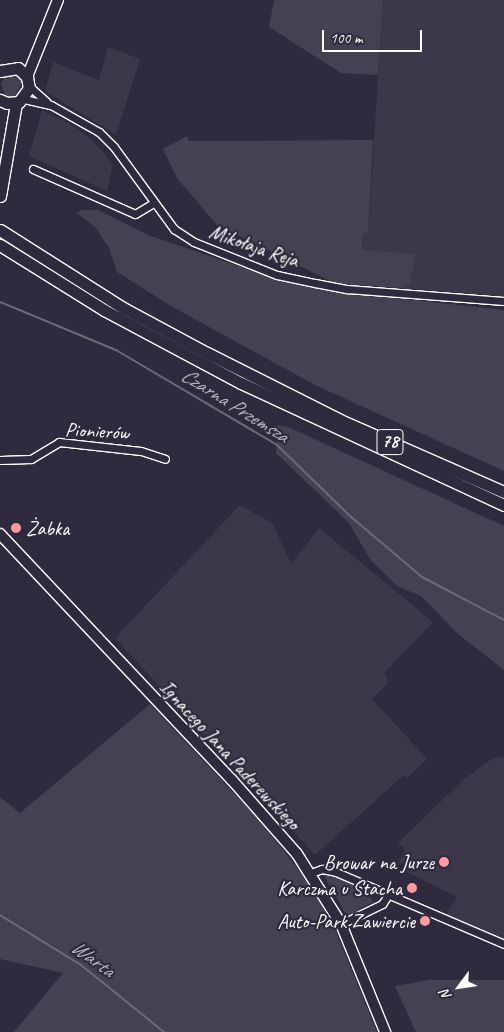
<!DOCTYPE html>
<html>
<head>
<meta charset="utf-8">
<style>
  body { margin:0 }
  #map { position:relative; width:504px; height:1032px; overflow:hidden; background:#2f2a3d; font-family:Caveat,sans-serif }
  div>[style] { position:absolute }
  [style*='--x'] { left:calc(var(--x)*1px); top:calc(var(--y)*1px); width:calc(var(--w)*1px); rotate:calc(var(--a)*1deg) }
  .built>* { inset:0; background:#3c3749 }
  .green>* { inset:0; background:#464152 }
  .stream>* { height:2px; margin:-1px; padding:0 1px; transform-origin:1px; border-radius:1px; background:#6d6a77 }
  .roads { filter:drop-shadow(1px 0 #fff) drop-shadow(-1px 0 #fff) drop-shadow(0 1px #fff) drop-shadow(0 -1px #fff) }
  .street>* { height:7px; margin:-3.5px; padding:0 3.5px; transform-origin:3.5px; border-radius:3.5px; background:#2f2a3d }
  .secondary>* { height:10px; margin:-5px; padding:0 5px; transform-origin:5px; border-radius:5px; background:#2f2a3d }
  .primary>* { height:11px; margin:-5.5px; padding:0 5.5px; transform-origin:5.5px; border-radius:5.5px; background:#2f2a3d }
  .dots>* { width:14px; height:14px; translate:-50% -50%; box-sizing:border-box; border:2px solid #2f2a3d; border-radius:50% }
  span { translate:-50% -50%; white-space:nowrap; text-align:center; line-height:1.15; -webkit-text-stroke:4.5px #2f2a3d; paint-order:stroke }
  .shield-label span { padding:1px 4px; background:#2f2a3d; border:1px solid; border-radius:4px; -webkit-text-stroke-width:0 }
  .shield-label { font-size:19px; color:#fff; font-weight:700 }
  .street-label { font-size:20px; color:#fff }
  .poi-label { font-size:20px; color:#fff }
  .left { translate:0 -50%; text-align:left }
  .right { translate:-100% -50%; text-align:right }
  .water-label { font-size:21px; color:#b6b4bb; font-style:italic }
  .north { position:absolute; left:434px; top:962px; width:50px; height:50px; -webkit-text-stroke:4px #2f2a3d; paint-order:stroke; rotate:239deg; font-size:14px; font-weight:700; line-height:20px; text-align:center; color:#fff }
  .north::after { content:''; display:block; margin:auto; width:18px; height:22px; background:#fff; clip-path:polygon(50% 0,100% 100%,50% 72%,0 100%) }
  .scale { position:absolute; left:322px; top:30px; width:100px; height:22px; box-sizing:border-box; border:2px solid #fff; border-top:0; padding-left:6px; font-size:15px; line-height:18px; white-space:nowrap; color:#fff; -webkit-text-stroke:4px #2f2a3d; paint-order:stroke }
</style>
</head>
<body>
<div id="map">
  <div class="built">
    <div style="clip-path:polygon(383px 0,504px 0,504px 296px,360px 285px,363px 233px,368px 233px)"></div>
    <div style="clip-path:polygon(108px 47px,140px 59px,116px 135px,45px 91px,53px 62px,99px 80px)"></div>
    <div style="clip-path:polygon(42px 111px,71px 124px,92px 140px,113px 164px,107px 191px,29px 156px)"></div>
    <div style="clip-path:polygon(240px 505px,273px 524px,291px 564px,319px 528px,433px 622px,385px 672px,388px 683px,372px 699px,427px 759px,407px 778px,404px 775px,315px 855px,115px 638px)"></div>
    <div style="clip-path:polygon(504px 757px,504px 940px,446px 915px,457px 897px,405px 871px,407px 866px,399px 862px,405px 849px,398px 843px,462px 781px,493px 758px)"></div>
  </div>
  <div class="green">
    <div style="clip-path:polygon(274px 0,383px 0,378px 75px,341px 73px,269px 27px)"></div>
    <div style="clip-path:polygon(13px 74px,17px 74px,22px 82px,15px 96px,6px 98px,1px 84px,4px 78px)"></div>
    <div style="clip-path:polygon(187px 136px,189px 141px,373px 140px,368px 233px,363px 233px,362px 250px,415px 254px,410px 284px,403px 288px,334px 283px,216px 224px,177px 178px,163px 149px)"></div>
    <div style="clip-path:polygon(82px 210px,98px 210px,148px 235px,282px 281px,341px 292px,504px 310px,504px 471px,315px 385px,171px 306px,117px 272px,109px 248px,96px 228px,77px 213px)"></div>
    <div style="clip-path:polygon(277px 425px,288px 427px,504px 526px,504px 670px,458px 634px,421px 596px,397px 586px,370px 559px,349px 523px,276px 453px)"></div>
    <div style="clip-path:polygon(150px 704px,259px 820px,310px 884px,334px 927px,377px 1032px,14px 1032px,63px 973px,0 959px,0 797px,20px 813px)"></div>
    <div style="clip-path:polygon(326px 873px,367px 889px,373px 902px,347px 916px,323px 874px)"></div>
    <div style="clip-path:polygon(429px 980px,504px 980px,504px 1032px,416px 1032px,395px 986px)"></div>
  </div>
  <div class="stream">
    <div style="--x:0;--y:302;--w:126;--a:22.5"></div>
    <div style="--x:116;--y:350;--w:187;--a:30.5"></div>
    <div style="--x:277;--y:445;--w:102;--a:44.2"></div>
    <div style="--x:350;--y:516;--w:94;--a:40.3"></div>
    <div style="--x:422;--y:577;--w:93;--a:27.7"></div>
    <div style="--x:0;--y:915;--w:95;--a:31.7"></div>
    <div style="--x:81;--y:965;--w:107;--a:38.9"></div>
  </div>
  <div class="roads">
    <div class="street">
      <div style="--x:29;--y:86;--w:24;--a:42"></div>
      <div style="--x:24;--y:99;--w:28;--a:13"></div>
      <div style="--x:51;--y:105;--w:55;--a:29.4"></div>
      <div style="--x:99;--y:132;--w:21;--a:45"></div>
      <div style="--x:114;--y:147;--w:102;--a:53.8"></div>
      <div style="--x:174;--y:229;--w:24;--a:33"></div>
      <div style="--x:194;--y:242;--w:89;--a:21.7"></div>
      <div style="--x:277;--y:275;--w:39;--a:12"></div>
      <div style="--x:315;--y:283;--w:33;--a:11"></div>
      <div style="--x:347;--y:289;--w:157;--a:4.4"></div>
      <div style="--x:33;--y:169;--w:111;--a:23.8"></div>
      <div style="--x:135;--y:214;--w:21;--a:-31"></div>
      <div style="--x:0;--y:460;--w:31;--a:-2"></div>
      <div style="--x:31;--y:459;--w:33;--a:-31"></div>
      <div style="--x:59;--y:442;--w:82;--a:6.3"></div>
      <div style="--x:141;--y:451;--w:25;--a:18"></div>
      <div style="--x:311;--y:873;--w:12;--a:-20"></div>
      <div style="--x:322;--y:869;--w:14;--a:12"></div>
      <div style="--x:336;--y:872;--w:183;--a:23.2"></div>
      <div style="--x:341;--y:924;--w:46;--a:-26"></div>
      <div style="--x:382;--y:904;--w:12;--a:-55"></div>
    </div>
    <div class="secondary">
      <div style="--x:27;--y:77;--w:83;--a:-68.1"></div>
      <div style="--x:0;--y:534;--w:338;--a:46.7"></div>
      <div style="--x:232;--y:780;--w:98;--a:48.7"></div>
      <div style="--x:297;--y:854;--w:83;--a:57.8"></div>
      <div style="--x:341;--y:924;--w:117;--a:67.8"></div>
    </div>
    <div class="primary">
      <div style="--x:0;--y:71;--w:18;--a:-9"></div>
      <div style="--x:18;--y:68;--w:13;--a:45"></div>
      <div style="--x:27;--y:77;--w:11;--a:80"></div>
      <div style="--x:29;--y:88;--w:17;--a:126"></div>
      <div style="--x:19;--y:102;--w:12;--a:175"></div>
      <div style="--x:7;--y:103;--w:8;--a:-157"></div>
      <div style="--x:0;--y:196;--w:94;--a:-80.2"></div>
      <div style="--x:0;--y:230;--w:146;--a:32.4"></div>
      <div style="--x:123;--y:308;--w:95;--a:28.2"></div>
      <div style="--x:207;--y:353;--w:149;--a:26.7"></div>
      <div style="--x:340;--y:420;--w:179;--a:23.7"></div>
      <div style="--x:0;--y:245;--w:123;--a:32"></div>
      <div style="--x:104;--y:310;--w:155;--a:28.1"></div>
      <div style="--x:241;--y:383;--w:290;--a:24.9"></div>
    </div>
  </div>
  <div class="dots">
    <div style="left:16px;top:528px;background:#ff9aa2"></div>
    <div style="left:444px;top:862px;background:#ff9aa2"></div>
    <div style="left:412px;top:888px;background:#ff9aa2"></div>
    <div style="left:425px;top:921px;background:#ff9aa2"></div>
  </div>
  <div class="shield-label">
    <span style="left:390px;top:442px">78</span>
  </div>
  <div class="street-label">
    <span style="left:254px;top:246px;rotate:19deg">Mikołaja Reja</span>
    <span style="left:97px;top:431px;rotate:3deg">Pionierów</span>
    <span style="left:230px;top:755px;rotate:47deg">Ignacego Jana Paderewskiego</span>
  </div>
  <div class="poi-label">
    <span class="left" style="left:26px;top:528px">Żabka</span>
    <span class="right" style="left:434px;top:862px">Browar na Jurze</span>
    <span class="right" style="left:402px;top:888px">Karczma u Stacha</span>
    <span class="right" style="left:415px;top:921px">Auto-Park Zawiercie</span>
  </div>
  <div class="water-label">
    <span style="left:235px;top:405px;rotate:32deg">Czarna Przemsza</span>
    <span style="left:93px;top:958px;rotate:36deg">Warta</span>
  </div>
  <div class="north">N</div>
  <div class="scale">100 m</div>
</div>
</body>
</html>
